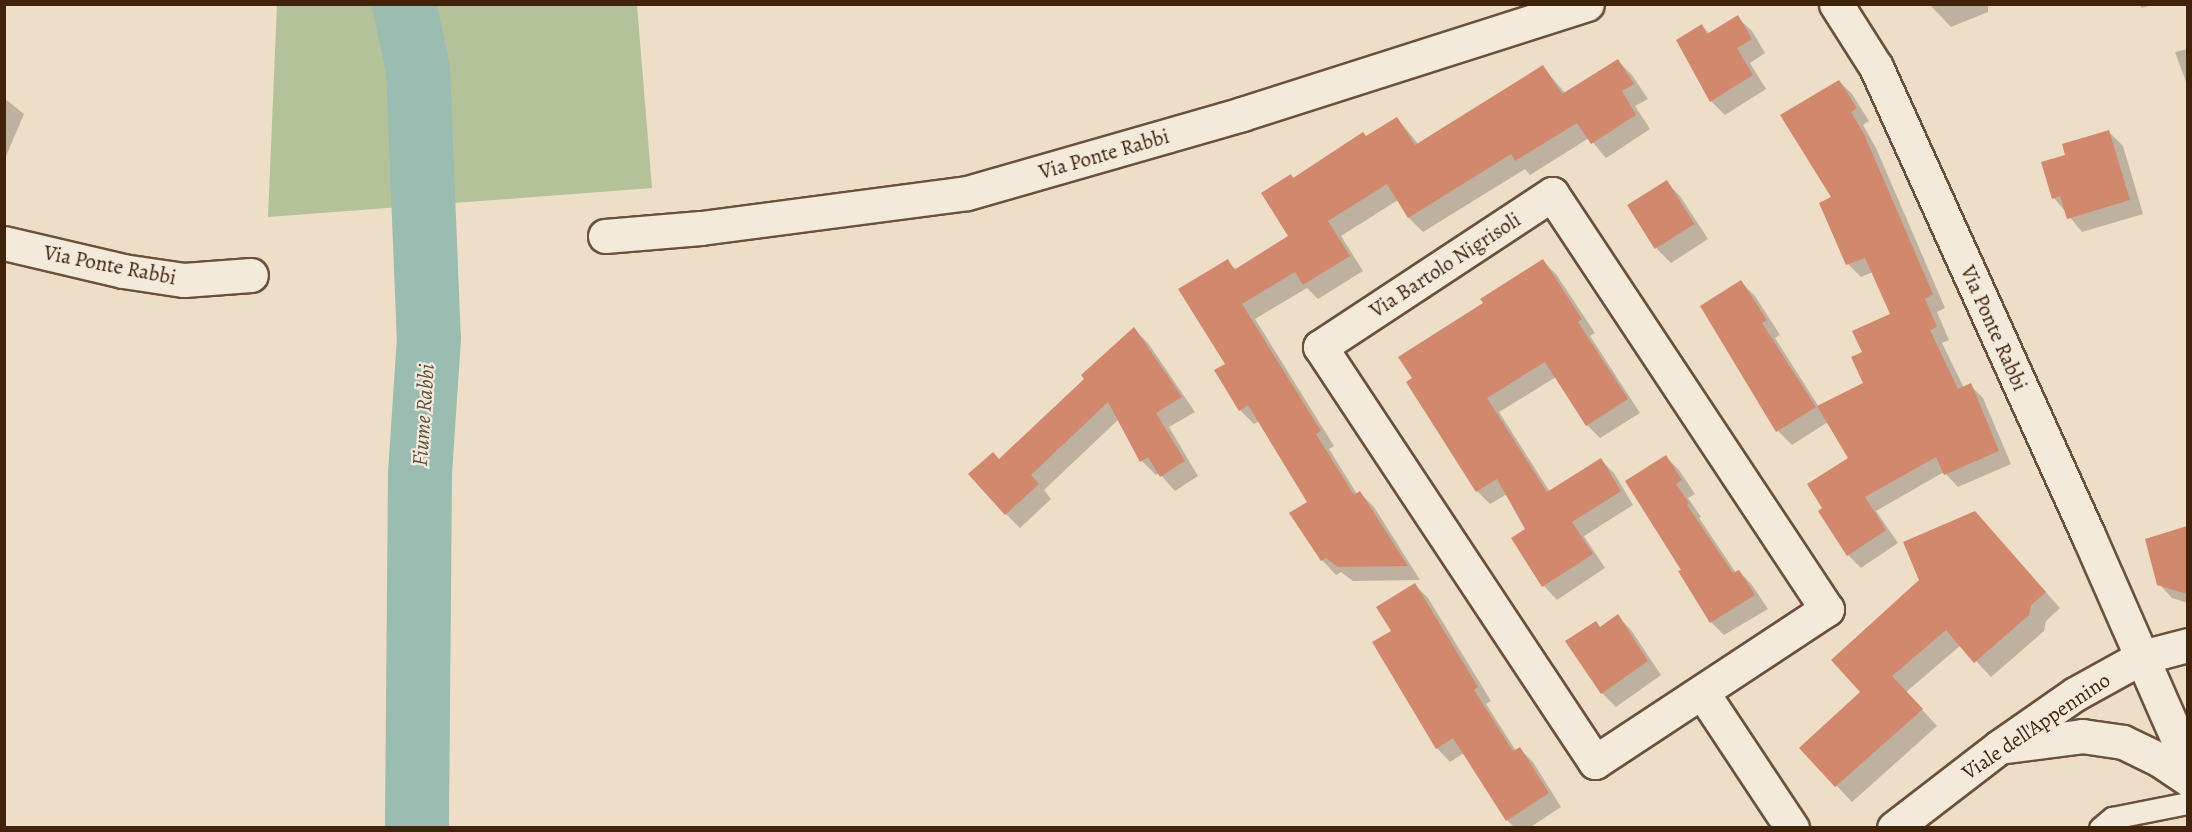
<!DOCTYPE html>
<html>
<head>
<meta charset="utf-8">
<style>
  body { margin:0 }
  #map { position:relative; width:2192px; height:832px; overflow:hidden; background:#eedec7; font-family:Alegreya,serif }
  div>[style] { position:absolute }
  [style*='--x'] { left:calc(var(--x)*1px); top:calc(var(--y)*1px); width:calc(var(--w)*1px); rotate:calc(var(--a)*1deg) }
  .green>* { inset:0; background:#b4c299 }
  .shadow>* { inset:0; background:#0003 }
  .river>* { height:64px; margin:-32px; padding:0 32px; transform-origin:32px; border-radius:32px; background:#9abcb1 }
  .building>* { inset:0; background:#d2886d; transform-origin:0 0 }
  .roads { filter:drop-shadow(2px 0 #6c513a) drop-shadow(-2px 0 #6c513a) drop-shadow(0 2px #6c513a) drop-shadow(0 -2px #6c513a) }
  .lane>* { height:21px; margin:-10.5px; padding:0 10.5px; transform-origin:10.5px; border-radius:10.5px; background:#f4eadb }
  .street>* { height:33px; margin:-16.5px; padding:0 16.5px; transform-origin:16.5px; border-radius:16.5px; background:#f4eadb }
  .secondary>* { height:33px; margin:-16.5px; padding:0 16.5px; transform-origin:16.5px; border-radius:16.5px; background:#f4eadb }
  span { translate:-50% -50%; white-space:nowrap; text-align:center; line-height:1.15; -webkit-text-stroke:4.5px #f4eadb; paint-order:stroke }
  .street-label { font-size:21px; color:#41220b }
  .water-label { font-size:22px; color:#5c503d; font-style:italic }
  .frame { position:absolute; inset:0; border:6px solid #41220b; pointer-events:none }
</style>
</head>
<body>
<div id="map">
  <div class="green">
    <div style="clip-path:polygon(277px 5px,637px 5px,652px 188px,268px 217px)"></div>
  </div>
  <div class="shadow">
    <div style="clip-path:polygon(1929px 4px,1988px 4px,1988px 12px,1951px 27px)"></div>
    <div style="clip-path:polygon(2139px 4px,2154px 4px,2142px 8px)"></div>
    <div style="clip-path:polygon(1737px 17px,1752px 31px,1765px 53px,1750px 63px,1766px 89px,1725px 115px,1711px 101px,1702px 26px,1710px 34px)"></div>
    <div style="clip-path:polygon(2188px 49px,2188px 87px,2175px 52px)"></div>
    <div style="clip-path:polygon(1618px 61px,1632px 75px,1648px 99px,1635px 106px,1650px 129px,1606px 158px,1589px 138px,1530px 175px,1525px 169px,1423px 232px,1409px 218px,1398px 200px,1341px 236px,1363px 271px,1318px 299px,1307px 288px,1255px 319px,1334px 446px,1329px 449px,1357px 494px,1360px 493px,1374px 507px,1420px 580px,1353px 581px,1341px 572px,1336px 575px,1322px 560px,1292px 514px,1309px 502px,1259px 421px,1254px 424px,1240px 410px,1227px 364px,1227px 261px,1237px 270px,1290px 237px,1294px 179px,1397px 118px,1419px 145px,1543px 67px,1566px 94px)"></div>
    <div style="clip-path:polygon(1839px 81px,1852px 94px,1869px 121px,1863px 125px,1876px 148px,1945px 308px,1937px 312px,1949px 340px,1942px 343px,1964px 388px,1970px 385px,1983px 398px,2011px 464px,1958px 487px,1944px 472px,1876px 511px,1898px 543px,1861px 568px,1848px 555px,1824px 508px,1850px 458px,1828px 422px,1792px 445px,1778px 431px,1741px 282px,1755px 296px,1780px 335px,1775px 338px,1819px 407px,1865px 383px,1864px 353px,1892px 315px,1873px 272px,1861px 277px,1848px 264px,1821px 203px,1833px 198px)"></div>
    <div style="clip-path:polygon(4px 98px,24px 114px,4px 161px)"></div>
    <div style="clip-path:polygon(2109px 132px,2123px 146px,2143px 214px,2082px 232px,2054px 198px,2067px 156px)"></div>
    <div style="clip-path:polygon(1666px 182px,1680px 196px,1708px 239px,1671px 263px,1657px 249px)"></div>
    <div style="clip-path:polygon(1543px 261px,1556px 274px,1595px 333px,1590px 336px,1640px 413px,1600px 438px,1587px 425px,1556px 377px,1499px 412px,1550px 492px,1601px 460px,1614px 473px,1633px 505px,1584px 536px,1605px 568px,1557px 600px,1544px 586px,1513px 538px,1527px 529px,1507px 494px,1490px 504px,1477px 491px,1485px 303px)"></div>
    <div style="clip-path:polygon(1134px 329px,1148px 343px,1195px 412px,1169px 427px,1198px 476px,1175px 491px,1159px 473px,1156px 475px,1142px 461px,1119px 419px,1044px 490px,1051px 499px,1020px 528px,1006px 514px,999px 461px,1086px 379px)"></div>
    <div style="clip-path:polygon(1666px 457px,1679px 470px,1695px 494px,1688px 498px,1701px 517px,1699px 518px,1736px 573px,1739px 571px,1752px 585px,1768px 609px,1724px 635px,1711px 622px,1683px 571px)"></div>
    <div style="clip-path:polygon(1975px 513px,2060px 608px,2046px 621px,2044px 631px,1991px 677px,1961px 645px,1906px 692px,1937px 726px,1852px 802px,1801px 748px,1862px 692px,1921px 581px)"></div>
    <div style="clip-path:polygon(2188px 528px,2188px 603px,2172px 598px,2159px 584px,2147px 540px)"></div>
    <div style="clip-path:polygon(1415px 585px,1428px 598px,1491px 701px,1486px 704px,1516px 751px,1520px 749px,1533px 762px,1561px 807px,1529px 828px,1515px 828px,1507px 820px,1464px 753px,1450px 762px,1437px 748px,1375px 642px,1393px 631px)"></div>
    <div style="clip-path:polygon(1618px 616px,1631px 630px,1661px 675px,1616px 707px,1602px 693px,1567px 641px,1596px 623px,1601px 628px)"></div>
  </div>
  <div class="river">
    <div style="--x:404;--y:4;--w:66;--a:77.8"></div>
    <div style="--x:418;--y:69;--w:269;--a:87.7"></div>
    <div style="--x:429;--y:338;--w:137;--a:93.8"></div>
    <div style="--x:420;--y:475;--w:353;--a:90.5"></div>
  </div>
  <div class="building">
    <div style="clip-path:polygon(1738px 15px,1752px 39px,1737px 48px,1753px 75px,1710px 102px,1676px 40px,1702px 24px,1707px 34px)"></div>
    <div style="clip-path:polygon(1618px 59px,1634px 84px,1622px 91px,1636px 115px,1591px 144px,1577px 123px,1515px 161px,1511px 154px,1408px 218px,1387px 184px,1328px 221px,1350px 256px,1303px 285px,1295px 272px,1242px 304px,1321px 431px,1316px 434px,1354px 495px,1360px 491px,1408px 566px,1338px 567px,1326px 558px,1321px 561px,1289px 513px,1307px 502px,1248px 405px,1239px 411px,1214px 370px,1225px 364px,1178px 289px,1228px 259px,1234px 270px,1288px 236px,1261px 193px,1291px 174px,1293px 178px,1363px 132px,1366px 136px,1397px 117px,1415px 145px,1543px 65px,1562px 94px)"></div>
    <div style="clip-path:polygon(1839px 80px,1857px 108px,1851px 112px,1864px 134px,1933px 294px,1925px 299px,1937px 327px,1930px 330px,1958px 389px,1971px 383px,1999px 451px,1944px 475px,1936px 457px,1865px 497px,1886px 530px,1847px 556px,1818px 511px,1822px 508px,1807px 484px,1848px 458px,1817px 406px,1863px 383px,1851px 357px,1862px 352px,1852px 331px,1890px 314px,1865px 258px,1846px 265px,1819px 203px,1831px 197px,1780px 115px)"></div>
    <div style="clip-path:polygon(2109px 130px,2130px 200px,2067px 219px,2060px 196px,2052px 199px,2041px 162px,2065px 155px,2062px 144px)"></div>
    <div style="left:1667px;top:180px;width:52px;height:47px;rotate:58deg"></div>
    <div style="clip-path:polygon(1543px 259px,1582px 319px,1578px 322px,1628px 399px,1586px 426px,1545px 362px,1487px 398px,1547px 492px,1601px 458px,1621px 491px,1572px 522px,1593px 554px,1542px 587px,1511px 538px,1525px 529px,1497px 479px,1476px 492px,1406px 382px,1412px 378px,1398px 357px,1483px 303px,1480px 299px)"></div>
    <div style="clip-path:polygon(1741px 280px,1767px 320px,1762px 323px,1816px 407px,1776px 432px,1700px 306px)"></div>
    <div style="clip-path:polygon(1134px 327px,1182px 397px,1156px 413px,1185px 461px,1160px 477px,1148px 457px,1140px 462px,1108px 402px,1031px 475px,1039px 484px,1005px 515px,968px 474px,993px 452px,999px 459px,1084px 379px,1081px 375px)"></div>
    <div style="clip-path:polygon(1666px 455px,1682px 480px,1676px 484px,1689px 503px,1687px 505px,1733px 573px,1739px 570px,1755px 595px,1710px 623px,1678px 571px,1681px 570px,1625px 481px)"></div>
    <div style="clip-path:polygon(1975px 511px,2046px 592px,2031px 605px,2029px 615px,1974px 663px,1946px 630px,1892px 676px,1923px 709px,1835px 787px,1799px 748px,1860px 692px,1831px 660px,1919px 580px,1903px 542px)"></div>
    <div style="clip-path:polygon(2187px 526px,2187px 594px,2157px 585px,2145px 539px)"></div>
    <div style="clip-path:polygon(1415px 583px,1478px 687px,1474px 690px,1513px 751px,1520px 747px,1549px 793px,1506px 821px,1453px 738px,1436px 749px,1372px 642px,1391px 631px,1376px 607px)"></div>
    <div style="clip-path:polygon(1618px 614px,1648px 661px,1601px 694px,1565px 641px,1596px 621px,1600px 627px)"></div>
  </div>
  <div class="roads">
    <div class="lane">
      <div style="--x:2100;--y:828;--w:16;--a:-40"></div>
      <div style="--x:2112;--y:818;--w:77;--a:-11.2"></div>
    </div>
    <div class="street">
      <div style="--x:1836;--y:4;--w:75;--a:57.6"></div>
      <div style="--x:1876;--y:67;--w:516;--a:65.62"></div>
      <div style="--x:2089;--y:537;--w:246;--a:66.3"></div>
      <div style="--x:1552;--y:194;--w:498;--a:56.5"></div>
      <div style="--x:1827;--y:609;--w:278;--a:146.6"></div>
      <div style="--x:1595;--y:762;--w:498;--a:-123.5"></div>
      <div style="--x:1320;--y:347;--w:278;--a:-33.4"></div>
      <div style="--x:605;--y:236;--w:96;--a:-4.8"></div>
      <div style="--x:701;--y:228;--w:268;--a:-7.5"></div>
      <div style="--x:967;--y:193;--w:286;--a:-16"></div>
      <div style="--x:1242;--y:114;--w:362;--a:-17.7"></div>
      <div style="--x:4;--y:243;--w:122;--a:13.2"></div>
      <div style="--x:123;--y:271;--w:62;--a:8.4"></div>
      <div style="--x:184;--y:280;--w:67;--a:-4.3"></div>
      <div style="--x:1702;--y:692;--w:163;--a:56.5"></div>
      <div style="--x:1999;--y:747;--w:84;--a:-7.5"></div>
      <div style="--x:2082;--y:736;--w:41;--a:8.3"></div>
      <div style="--x:2123;--y:742;--w:41;--a:25.9"></div>
      <div style="--x:2160;--y:760;--w:34;--a:34"></div>
    </div>
    <div class="secondary">
      <div style="--x:1894;--y:828;--w:133;--a:-37.6"></div>
      <div style="--x:1999;--y:747;--w:93;--a:-34.9"></div>
      <div style="--x:2075;--y:694;--w:77;--a:-28.9"></div>
      <div style="--x:2142;--y:657;--w:48;--a:-14.6"></div>
    </div>
  </div>
  <div class="street-label">
    <span style="left:1104px;top:154px;rotate:-16deg">Via Ponte Rabbi</span>
    <span style="left:110px;top:265px;rotate:11deg">Via Ponte Rabbi</span>
    <span style="left:1445px;top:265px;rotate:-33deg">Via Bartolo Nigrisoli</span>
    <span style="left:1994px;top:328px;rotate:66deg">Via Ponte Rabbi</span>
    <span style="left:2036px;top:726px;rotate:-34deg">Viale dell'Appennino</span>
  </div>
  <div class="water-label">
    <span style="left:424px;top:415px;rotate:-86deg">Fiume Rabbi</span>
  </div>
  <div class="frame"></div>
</div>
</body>
</html>
